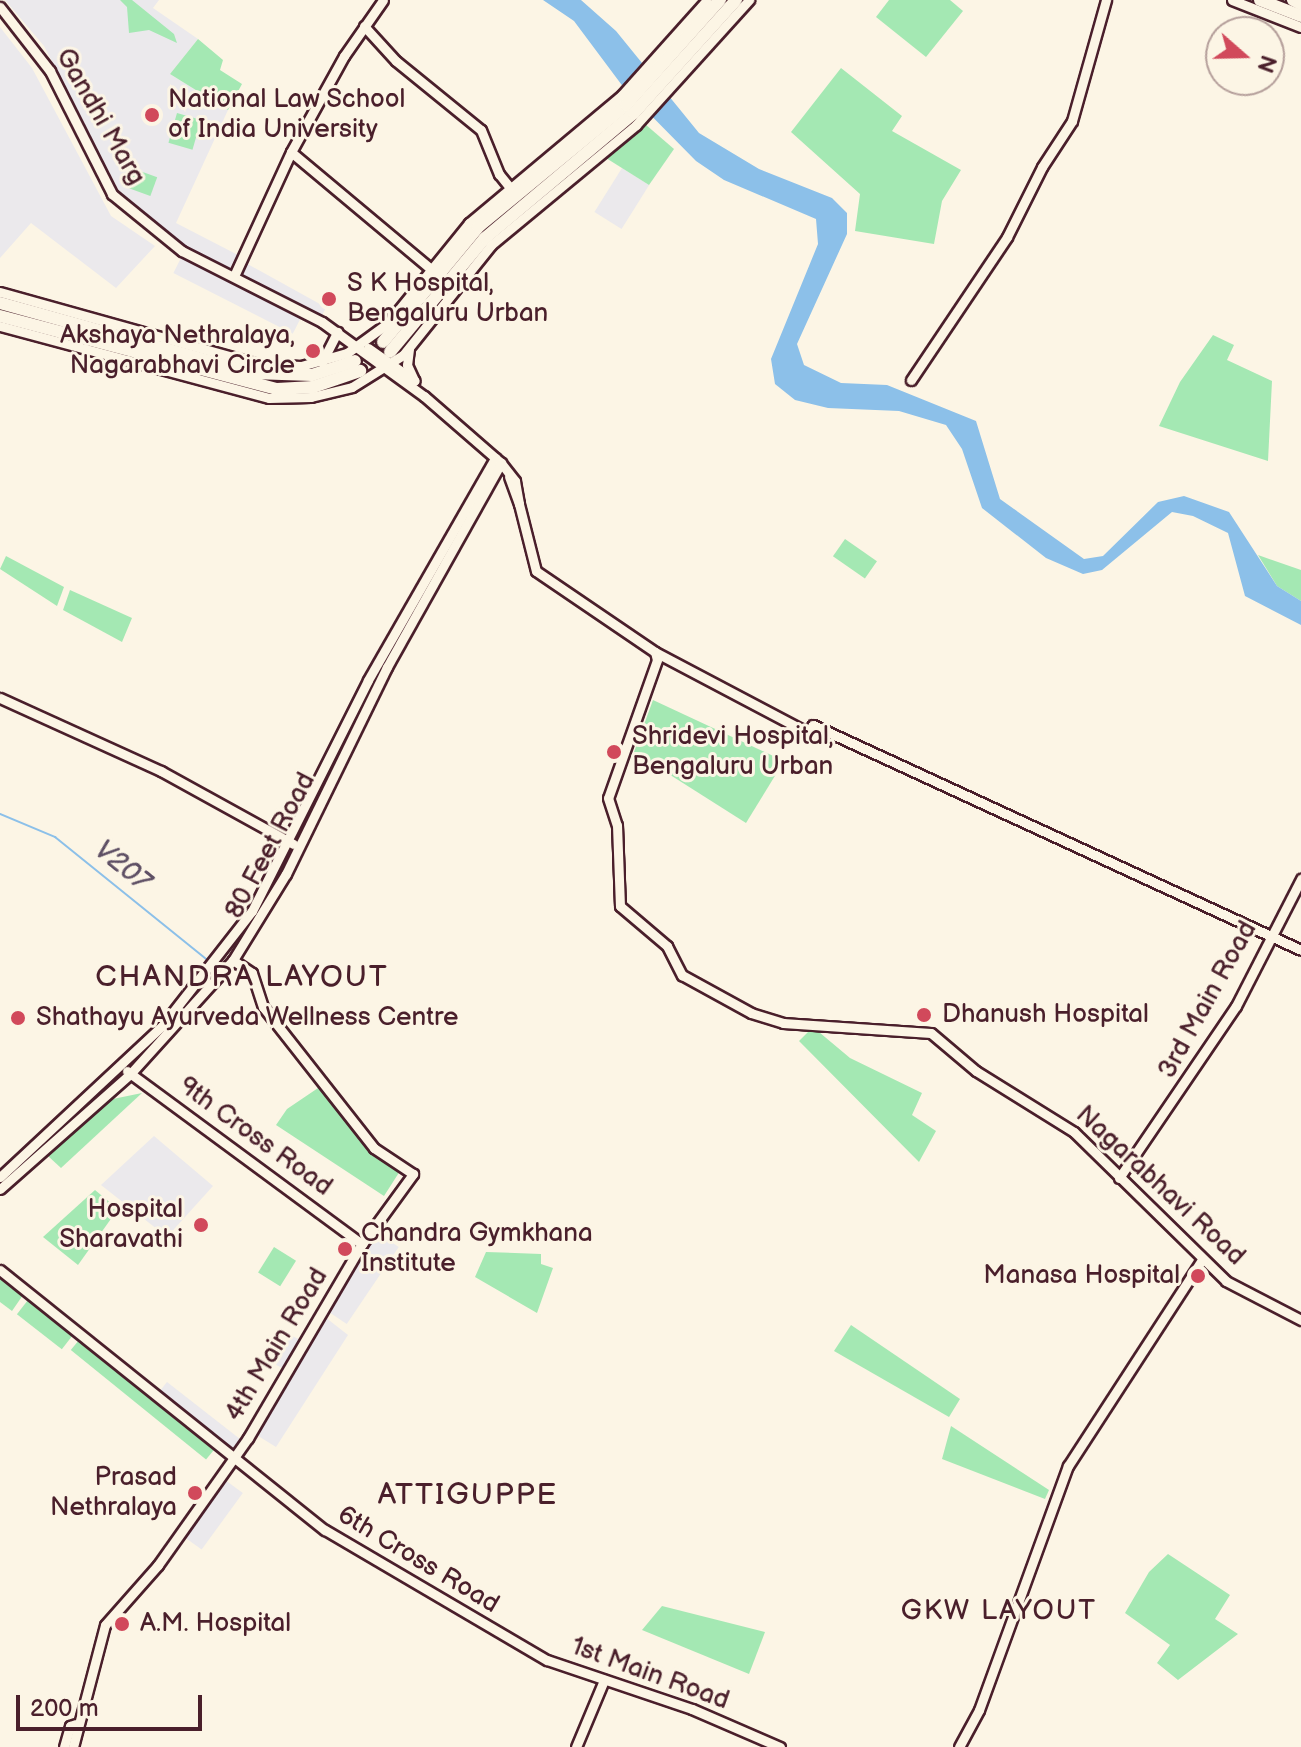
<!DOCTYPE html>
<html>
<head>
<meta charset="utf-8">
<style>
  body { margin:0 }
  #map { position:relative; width:1301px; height:1747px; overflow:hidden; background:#fcf5e5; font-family:"Balsamiq Sans",sans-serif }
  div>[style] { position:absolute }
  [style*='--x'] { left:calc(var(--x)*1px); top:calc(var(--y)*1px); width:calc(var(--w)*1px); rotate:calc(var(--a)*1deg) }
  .built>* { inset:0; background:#ebe9ec; transform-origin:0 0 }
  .green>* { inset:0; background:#a4e8b3; transform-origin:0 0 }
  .water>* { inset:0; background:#8cc0e9 }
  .stream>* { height:2px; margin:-1px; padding:0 1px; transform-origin:1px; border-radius:1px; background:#8cc0e9 }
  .roads { filter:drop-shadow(2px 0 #4a1f2b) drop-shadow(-2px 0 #4a1f2b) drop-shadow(0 2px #4a1f2b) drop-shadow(0 -2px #4a1f2b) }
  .secondary>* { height:9px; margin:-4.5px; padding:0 4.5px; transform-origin:4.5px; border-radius:4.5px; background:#fcf5e5 }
  .highway>* { height:12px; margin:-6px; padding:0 6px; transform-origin:6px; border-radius:6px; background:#fcf5e5 }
  .dots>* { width:22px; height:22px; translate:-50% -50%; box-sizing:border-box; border:4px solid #fcf5e5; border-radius:50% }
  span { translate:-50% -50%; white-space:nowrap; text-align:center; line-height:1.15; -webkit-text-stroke:6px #fcf5e5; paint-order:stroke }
  .poi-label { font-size:26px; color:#4a1f2b }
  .left { translate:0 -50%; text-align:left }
  .right { translate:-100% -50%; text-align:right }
  .street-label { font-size:26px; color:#4a1f2b }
  .water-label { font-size:28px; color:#5e4f64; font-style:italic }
  .neighbourhood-label { font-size:28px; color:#4a1f2b; letter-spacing:2px }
  .quarter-label { font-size:30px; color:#4a1f2b; letter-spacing:2px }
  .north { position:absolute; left:1205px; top:16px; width:80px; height:80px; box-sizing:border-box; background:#fcf5e5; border:2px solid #b59f9b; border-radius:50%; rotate:110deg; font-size:22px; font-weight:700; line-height:32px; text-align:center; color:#4a1f2b }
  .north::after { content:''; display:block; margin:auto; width:28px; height:36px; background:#d1495b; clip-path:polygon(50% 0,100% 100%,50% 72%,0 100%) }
  .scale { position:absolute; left:16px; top:1695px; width:186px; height:36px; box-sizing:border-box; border:4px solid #4a1f2b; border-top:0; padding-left:10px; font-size:24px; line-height:28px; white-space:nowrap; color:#4a1f2b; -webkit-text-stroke:6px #fcf5e5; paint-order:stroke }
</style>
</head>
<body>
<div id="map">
  <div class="built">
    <div style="clip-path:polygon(5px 0,159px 0,153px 8px,198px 39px,170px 74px,228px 110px,176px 223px,238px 255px,230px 269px,184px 247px,119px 191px,44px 46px)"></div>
    <div style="clip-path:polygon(0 27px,32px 68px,111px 216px,155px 246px,116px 288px,31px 223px,0 258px)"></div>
    <div style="left:622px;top:168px;width:32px;height:52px;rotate:32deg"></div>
    <div style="left:182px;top:256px;width:134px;height:19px;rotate:27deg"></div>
    <div style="left:244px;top:262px;width:94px;height:12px;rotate:29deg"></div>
    <div style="clip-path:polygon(154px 1136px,213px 1186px,167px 1237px,101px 1185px)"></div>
    <div style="left:378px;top:1233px;width:25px;height:93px;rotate:34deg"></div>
    <div style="clip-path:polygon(325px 1317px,348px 1335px,276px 1447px,255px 1434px)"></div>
    <div style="left:290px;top:1335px;width:14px;height:33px;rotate:25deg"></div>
    <div style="left:167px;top:1382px;width:93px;height:14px;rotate:38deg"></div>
    <div style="left:225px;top:1480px;width:22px;height:70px;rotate:36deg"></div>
  </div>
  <div class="green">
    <div style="clip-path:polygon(120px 0,132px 0,174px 34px,177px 43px,149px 30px,129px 33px,127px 7px)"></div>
    <div style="clip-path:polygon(889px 0,950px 0,963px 11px,926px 57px,876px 17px)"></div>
    <div style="clip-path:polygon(198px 39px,223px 60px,220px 70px,242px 84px,228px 110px,170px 74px)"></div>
    <div style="clip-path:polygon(841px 68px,902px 116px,892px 131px,961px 170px,942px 201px,934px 244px,855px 231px,860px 194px,791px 132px)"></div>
    <div style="left:177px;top:113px;width:25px;height:31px;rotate:16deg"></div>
    <div style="clip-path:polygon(645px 124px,674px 149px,649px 185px,606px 158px)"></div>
    <div style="left:129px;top:167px;width:30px;height:20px;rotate:20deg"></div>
    <div style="clip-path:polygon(1213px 335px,1234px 345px,1227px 360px,1272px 381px,1268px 461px,1159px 426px,1180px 382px)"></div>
    <div style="left:845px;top:539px;width:39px;height:21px;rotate:35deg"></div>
    <div style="clip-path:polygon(1258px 555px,1301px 570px,1301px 601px,1277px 586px)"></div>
    <div style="clip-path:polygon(6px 556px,64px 587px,57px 606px,0 569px)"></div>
    <div style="clip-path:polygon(70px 590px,132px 618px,122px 642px,63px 610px)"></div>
    <div style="clip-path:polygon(653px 700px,784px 761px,746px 823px,634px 752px)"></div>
    <div style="clip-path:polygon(813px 1027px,850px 1058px,922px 1093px,912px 1115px,936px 1131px,919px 1162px,799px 1041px)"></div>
    <div style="clip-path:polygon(321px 1086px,371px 1150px,400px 1171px,384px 1196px,276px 1125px,287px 1109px)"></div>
    <div style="clip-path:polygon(142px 1093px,61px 1168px,48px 1156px,108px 1100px)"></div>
    <div style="clip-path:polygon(95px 1190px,118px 1209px,78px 1265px,43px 1237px)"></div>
    <div style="left:274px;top:1247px;width:26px;height:30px;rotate:32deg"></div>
    <div style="clip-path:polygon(486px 1252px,541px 1254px,541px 1264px,553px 1268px,537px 1313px,475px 1277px)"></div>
    <div style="clip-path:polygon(0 1277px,23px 1295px,12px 1311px,0 1302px)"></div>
    <div style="left:28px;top:1300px;width:57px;height:18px;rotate:38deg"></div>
    <div style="clip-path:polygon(851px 1325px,960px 1399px,949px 1417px,834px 1351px)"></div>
    <div style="left:79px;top:1340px;width:174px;height:13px;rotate:39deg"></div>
    <div style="clip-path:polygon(951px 1426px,1049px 1490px,1045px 1499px,942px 1459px)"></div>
    <div style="clip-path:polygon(1168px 1554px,1230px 1595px,1215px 1619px,1238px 1634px,1178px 1680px,1157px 1663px,1170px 1645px,1125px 1613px,1149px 1572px)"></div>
    <div style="clip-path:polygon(662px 1606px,765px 1632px,749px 1674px,642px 1630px)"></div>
  </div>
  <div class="water">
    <div style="clip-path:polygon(543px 0,581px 0,616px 31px,699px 133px,759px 169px,832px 198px,847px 213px,847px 234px,797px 344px,804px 365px,841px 383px,887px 385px,976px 421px,1000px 499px,1084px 559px,1103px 556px,1158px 502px,1184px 496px,1229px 512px,1277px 586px,1301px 601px,1301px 625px,1245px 596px,1228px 533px,1193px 516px,1172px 512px,1102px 570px,1083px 574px,1046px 558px,982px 508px,962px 449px,946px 425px,899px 411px,828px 408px,795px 400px,775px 384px,771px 359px,818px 244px,816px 219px,724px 180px,696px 161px,624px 88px,574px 21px)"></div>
  </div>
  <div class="stream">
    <div style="--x:0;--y:814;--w:60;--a:22.7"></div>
    <div style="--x:55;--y:837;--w:199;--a:38.9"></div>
  </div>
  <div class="roads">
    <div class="secondary">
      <div style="--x:1232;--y:0;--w:74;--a:21.4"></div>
      <div style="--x:0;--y:7;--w:81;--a:52"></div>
      <div style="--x:50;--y:71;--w:138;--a:63.2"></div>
      <div style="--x:112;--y:194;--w:90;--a:39.2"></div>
      <div style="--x:182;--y:251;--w:157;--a:26.9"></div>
      <div style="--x:322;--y:322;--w:126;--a:36"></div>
      <div style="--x:424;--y:396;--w:102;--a:41"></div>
      <div style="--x:501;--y:463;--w:23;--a:52"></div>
      <div style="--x:515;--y:481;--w:23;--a:80"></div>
      <div style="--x:519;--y:504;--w:29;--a:-110"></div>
      <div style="--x:364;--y:26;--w:47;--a:47.6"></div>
      <div style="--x:396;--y:61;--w:109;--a:39.1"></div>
      <div style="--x:481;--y:130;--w:48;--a:67.8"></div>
      <div style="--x:499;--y:174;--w:21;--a:51"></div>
      <div style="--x:291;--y:152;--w:182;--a:39.9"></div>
      <div style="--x:234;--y:276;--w:136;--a:-65.3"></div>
      <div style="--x:291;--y:152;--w:110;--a:-61.1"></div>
      <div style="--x:344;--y:56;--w:68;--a:-55.1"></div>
      <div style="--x:0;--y:292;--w:268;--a:15.6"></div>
      <div style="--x:258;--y:364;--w:43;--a:2.7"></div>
      <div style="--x:301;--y:366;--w:48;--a:-15.8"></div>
      <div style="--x:347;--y:353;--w:51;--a:-36.2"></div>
      <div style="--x:388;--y:323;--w:129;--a:-51"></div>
      <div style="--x:469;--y:223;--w:199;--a:-39.9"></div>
      <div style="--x:622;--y:95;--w:127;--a:-48.2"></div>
      <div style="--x:0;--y:326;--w:278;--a:15"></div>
      <div style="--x:269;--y:398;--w:42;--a:-1.4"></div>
      <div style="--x:311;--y:397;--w:42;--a:-13.7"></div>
      <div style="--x:352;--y:387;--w:60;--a:-32.1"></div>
      <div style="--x:403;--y:355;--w:141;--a:-51.3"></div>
      <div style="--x:491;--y:245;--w:188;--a:-39.6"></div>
      <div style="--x:636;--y:125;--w:169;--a:-47.9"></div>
      <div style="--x:368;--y:348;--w:57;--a:35.1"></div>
      <div style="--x:409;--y:349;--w:16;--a:97"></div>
      <div style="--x:407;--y:365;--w:17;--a:65"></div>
      <div style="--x:322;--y:362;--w:34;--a:-63"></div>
      <div style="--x:911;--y:380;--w:172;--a:-56.1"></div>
      <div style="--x:1007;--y:237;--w:78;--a:-63.4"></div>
      <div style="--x:1042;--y:167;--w:55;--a:-56.9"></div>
      <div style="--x:1072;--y:121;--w:126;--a:-74.3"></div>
      <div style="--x:519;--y:504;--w:69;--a:75.8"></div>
      <div style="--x:536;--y:571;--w:144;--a:34.2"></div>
      <div style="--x:655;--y:652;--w:8;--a:76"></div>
      <div style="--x:657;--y:660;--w:146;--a:109.5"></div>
      <div style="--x:608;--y:798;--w:28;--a:72"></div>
      <div style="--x:617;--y:825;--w:81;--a:87.9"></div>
      <div style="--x:620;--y:906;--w:62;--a:40.4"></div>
      <div style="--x:667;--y:946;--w:33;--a:63"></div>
      <div style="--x:682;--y:975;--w:79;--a:28.8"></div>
      <div style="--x:751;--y:1013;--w:34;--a:17"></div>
      <div style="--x:783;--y:1023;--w:148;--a:3.9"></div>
      <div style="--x:931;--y:1033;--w:59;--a:40.2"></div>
      <div style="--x:976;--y:1071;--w:115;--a:31.9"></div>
      <div style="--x:1074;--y:1132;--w:213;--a:44.4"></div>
      <div style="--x:1226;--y:1281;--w:85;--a:27.5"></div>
      <div style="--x:655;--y:652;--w:172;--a:27.8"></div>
      <div style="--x:807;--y:732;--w:9;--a:-49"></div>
      <div style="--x:813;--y:725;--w:537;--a:24.75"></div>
      <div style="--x:0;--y:698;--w:177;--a:24.4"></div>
      <div style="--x:161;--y:771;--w:151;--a:28.9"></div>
      <div style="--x:127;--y:1071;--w:292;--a:36.4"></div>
      <div style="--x:0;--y:1177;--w:221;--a:-43"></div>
      <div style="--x:162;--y:1026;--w:146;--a:-52"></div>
      <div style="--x:252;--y:911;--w:258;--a:-63.3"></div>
      <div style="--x:368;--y:680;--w:256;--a:-60.2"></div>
      <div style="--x:1119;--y:1178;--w:208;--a:-55.8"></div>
      <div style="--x:1236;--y:1006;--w:143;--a:-62.9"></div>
      <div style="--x:0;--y:1189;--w:175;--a:-41.5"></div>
      <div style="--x:131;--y:1073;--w:152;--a:-47.9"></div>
      <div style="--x:233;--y:960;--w:101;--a:-58.4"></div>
      <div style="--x:286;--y:874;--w:230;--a:-64"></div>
      <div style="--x:387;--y:667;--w:234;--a:-60.8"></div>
      <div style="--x:0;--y:1270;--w:416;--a:38.7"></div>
      <div style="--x:325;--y:1530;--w:257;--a:30.4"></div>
      <div style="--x:547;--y:1660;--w:153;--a:18.7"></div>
      <div style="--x:692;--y:1709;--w:96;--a:23.4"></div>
      <div style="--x:64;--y:1747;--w:22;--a:-74"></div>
      <div style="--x:70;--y:1726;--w:6;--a:-18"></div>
      <div style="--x:73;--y:1747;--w:126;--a:-75.3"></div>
      <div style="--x:105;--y:1625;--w:80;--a:-48.5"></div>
      <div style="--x:158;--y:1565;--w:156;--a:-54.7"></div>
      <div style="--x:248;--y:1438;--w:225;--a:-59.6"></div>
      <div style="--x:362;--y:1244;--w:87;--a:-53.9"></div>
      <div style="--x:413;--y:1174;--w:47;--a:-146.3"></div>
      <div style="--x:374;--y:1148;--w:179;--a:-128.2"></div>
      <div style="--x:263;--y:1007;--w:36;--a:-108"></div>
      <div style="--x:252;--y:973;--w:23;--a:-146"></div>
      <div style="--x:576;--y:1747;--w:73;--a:-67.3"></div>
      <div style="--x:959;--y:1747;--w:42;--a:-61.6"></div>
      <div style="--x:979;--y:1710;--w:260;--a:-70"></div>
      <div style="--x:1068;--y:1466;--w:246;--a:-57"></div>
    </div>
    <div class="highway">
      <div style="--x:1260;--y:0;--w:44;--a:21.3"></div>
      <div style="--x:1293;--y:0;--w:9;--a:27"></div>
      <div style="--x:0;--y:303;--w:262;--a:15.5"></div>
      <div style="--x:252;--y:373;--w:60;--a:1.9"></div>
      <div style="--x:312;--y:375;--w:45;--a:-18"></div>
      <div style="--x:0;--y:316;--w:286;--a:14.8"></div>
      <div style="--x:277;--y:389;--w:36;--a:-3"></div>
      <div style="--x:313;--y:387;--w:50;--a:-18.8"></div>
      <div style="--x:383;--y:342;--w:149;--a:-50.4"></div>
      <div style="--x:478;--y:227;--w:192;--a:-39.5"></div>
      <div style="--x:626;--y:105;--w:141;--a:-48.2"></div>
      <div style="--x:390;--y:352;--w:148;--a:-50.2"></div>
      <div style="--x:485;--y:238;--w:194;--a:-40"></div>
      <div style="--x:634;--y:113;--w:152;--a:-47.9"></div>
    </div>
  </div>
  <div class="dots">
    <div style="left:152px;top:115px;background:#d1495b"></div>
    <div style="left:329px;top:299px;background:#d1495b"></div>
    <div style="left:313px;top:351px;background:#d1495b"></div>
    <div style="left:614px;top:752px;background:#d1495b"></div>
    <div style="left:924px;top:1015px;background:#d1495b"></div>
    <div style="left:18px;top:1018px;background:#d1495b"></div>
    <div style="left:201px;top:1225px;background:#d1495b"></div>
    <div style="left:345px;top:1249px;background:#d1495b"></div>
    <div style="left:1198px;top:1276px;background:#d1495b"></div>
    <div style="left:195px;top:1493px;background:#d1495b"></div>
    <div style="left:122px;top:1624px;background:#d1495b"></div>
  </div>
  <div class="poi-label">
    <span class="left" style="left:168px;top:115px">National Law School<br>of India University</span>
    <span class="left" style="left:347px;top:299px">S K Hospital,<br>Bengaluru Urban</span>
    <span class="right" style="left:295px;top:351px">Akshaya Nethralaya,<br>Nagarabhavi Circle</span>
    <span class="left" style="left:632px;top:752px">Shridevi Hospital,<br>Bengaluru Urban</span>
    <span class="left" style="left:942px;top:1015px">Dhanush Hospital</span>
    <span class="left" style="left:36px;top:1018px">Shathayu Ayurveda Wellness Centre</span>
    <span class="right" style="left:183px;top:1225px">Hospital<br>Sharavathi</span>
    <span class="left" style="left:361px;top:1249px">Chandra Gymkhana<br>Institute</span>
    <span class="right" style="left:1180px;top:1276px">Manasa Hospital</span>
    <span class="right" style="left:177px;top:1493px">Prasad<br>Nethralaya</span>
    <span class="left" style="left:140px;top:1624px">A.M. Hospital</span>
  </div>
  <div class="street-label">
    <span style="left:100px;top:117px;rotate:60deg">Gandhi Marg</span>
    <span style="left:271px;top:846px;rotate:-62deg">80 Feet Road</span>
    <span style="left:1208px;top:1000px;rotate:-61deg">3rd Main Road</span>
    <span style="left:255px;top:1137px;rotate:36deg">9th Cross Road</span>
    <span style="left:1160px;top:1186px;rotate:43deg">Nagarabhavi Road</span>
    <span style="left:277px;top:1345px;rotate:-59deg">4th Main Road</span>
    <span style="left:418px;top:1560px;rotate:31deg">6th Cross Road</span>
    <span style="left:650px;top:1674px;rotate:20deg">1st Main Road</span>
  </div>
  <div class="water-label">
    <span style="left:122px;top:866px;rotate:39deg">V207</span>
  </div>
  <div class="neighbourhood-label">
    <span style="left:999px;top:1611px">GKW LAYOUT</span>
  </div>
  <div class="quarter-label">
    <span style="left:242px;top:977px">CHANDRA LAYOUT</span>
    <span style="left:468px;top:1495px">ATTIGUPPE</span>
  </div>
  <div class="north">N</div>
  <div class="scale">200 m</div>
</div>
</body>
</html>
